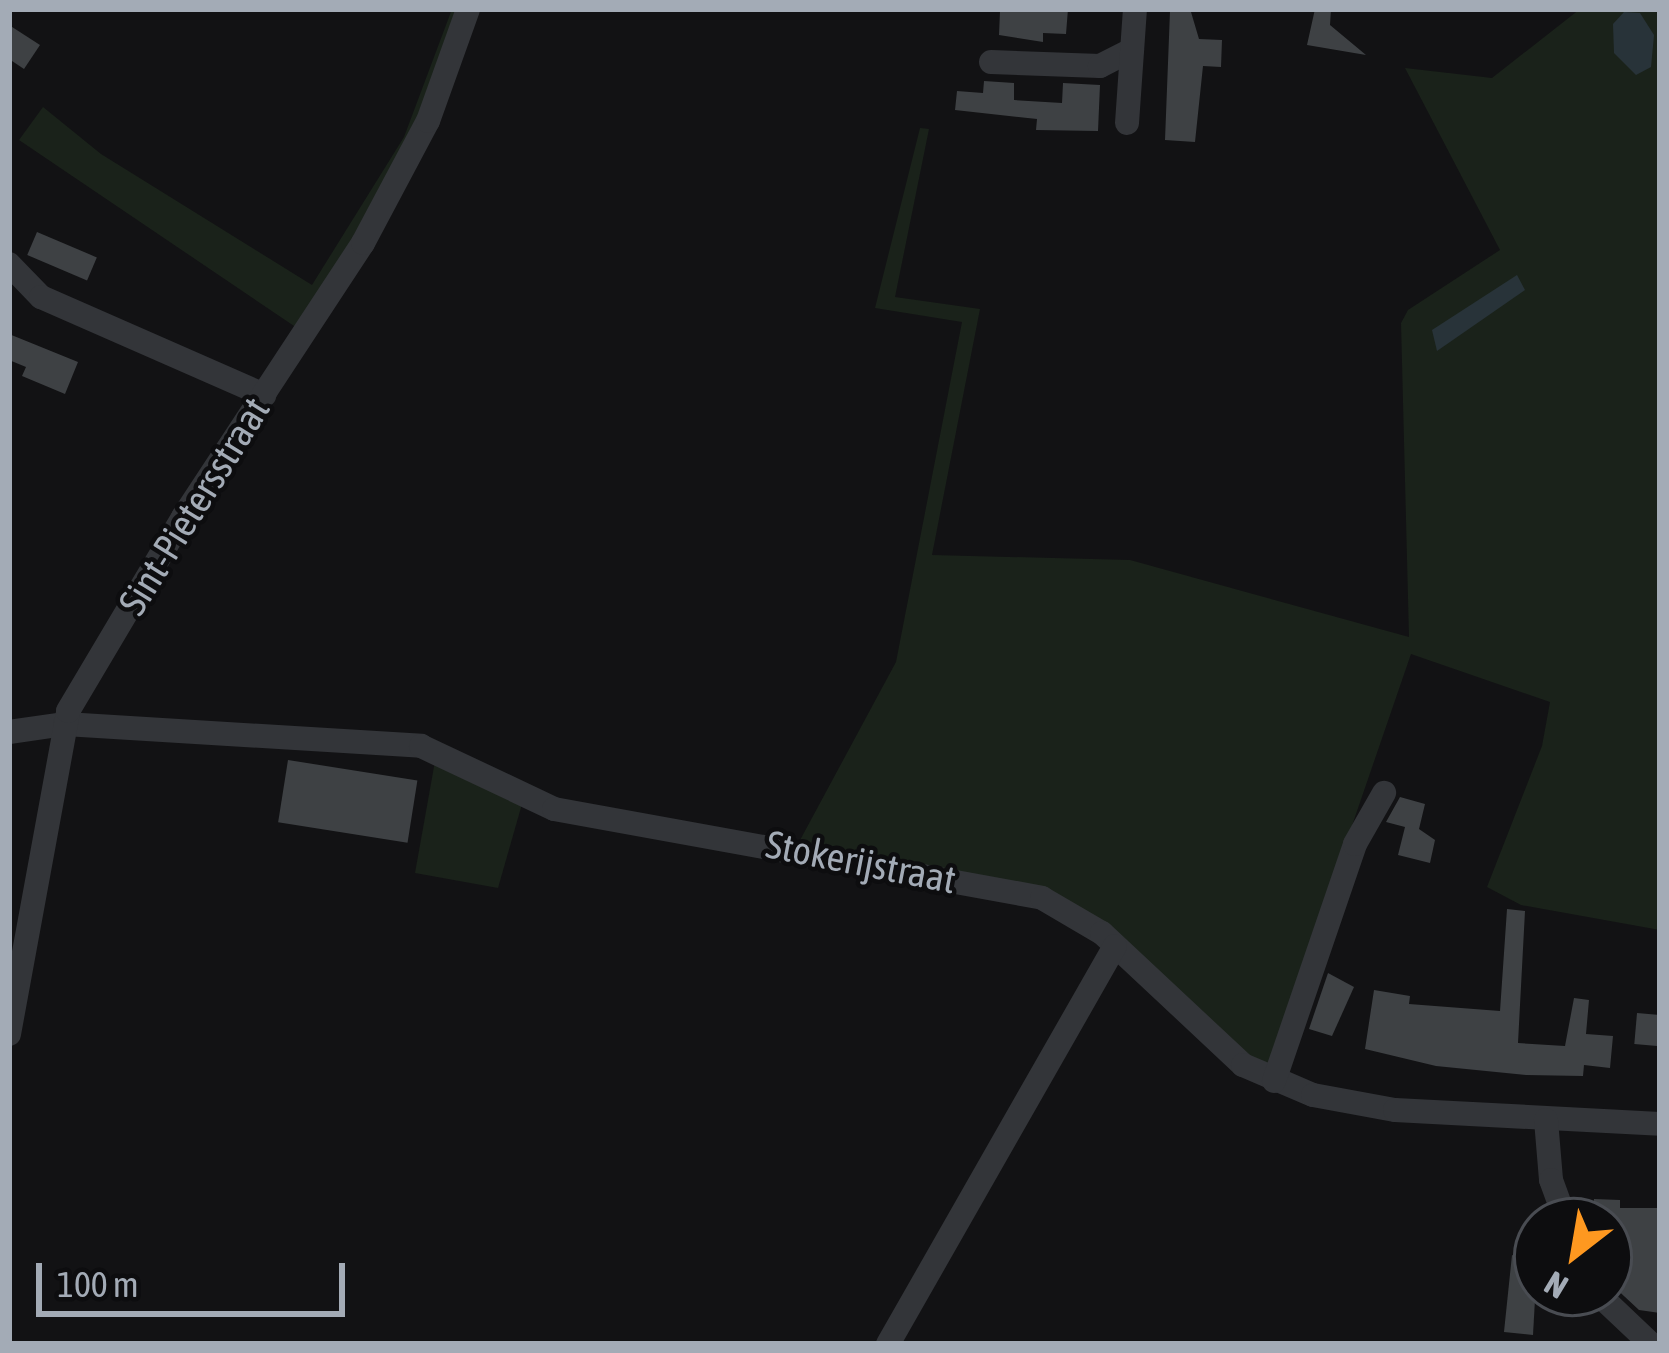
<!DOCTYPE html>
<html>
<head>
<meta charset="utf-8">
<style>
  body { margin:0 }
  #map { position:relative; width:1669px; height:1353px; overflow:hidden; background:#121214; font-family:"Asap Condensed",sans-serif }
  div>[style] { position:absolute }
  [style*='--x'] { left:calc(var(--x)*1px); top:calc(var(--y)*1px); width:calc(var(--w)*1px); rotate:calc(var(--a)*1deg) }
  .green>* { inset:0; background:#1a221a }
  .water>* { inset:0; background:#283339 }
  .building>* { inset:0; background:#3e4144; transform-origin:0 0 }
  .minor>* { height:24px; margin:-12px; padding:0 12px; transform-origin:12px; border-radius:12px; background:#333539 }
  span { translate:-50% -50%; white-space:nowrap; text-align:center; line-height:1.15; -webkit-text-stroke:9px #0d0d0f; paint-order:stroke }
  .street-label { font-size:39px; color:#a3abb6 }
  .frame { position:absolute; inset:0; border:12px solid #a3abb6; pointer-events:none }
  .north { position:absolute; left:1513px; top:1197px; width:120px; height:120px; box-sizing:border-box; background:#0d0d0f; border:3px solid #494c52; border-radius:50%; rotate:211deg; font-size:33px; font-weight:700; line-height:48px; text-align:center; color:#a3abb6 }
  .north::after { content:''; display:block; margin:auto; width:42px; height:54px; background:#fe9820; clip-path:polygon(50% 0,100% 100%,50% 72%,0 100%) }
  .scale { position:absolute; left:36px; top:1263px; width:309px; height:54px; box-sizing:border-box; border:6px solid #a3abb6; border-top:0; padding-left:15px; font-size:36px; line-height:42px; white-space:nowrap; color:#a3abb6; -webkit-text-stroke:9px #0d0d0f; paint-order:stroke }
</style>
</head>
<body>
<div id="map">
  <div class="green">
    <div style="clip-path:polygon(452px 9px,465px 9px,437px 92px,300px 330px,19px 140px,43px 107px,101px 154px,312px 285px,404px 137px)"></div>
    <div style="clip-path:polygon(1580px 9px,1660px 9px,1660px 930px,1521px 905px,1487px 887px,1542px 746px,1550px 702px,1411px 654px,1269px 1067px,1248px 1059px,1102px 921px,799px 842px,896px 662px,962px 322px,875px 308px,920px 128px,929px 129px,895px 297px,980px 309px,932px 555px,1130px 560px,1409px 637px,1401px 323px,1408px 310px,1500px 250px,1405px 68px,1492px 78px)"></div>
    <div style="clip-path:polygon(435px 761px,522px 804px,498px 888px,415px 873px)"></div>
  </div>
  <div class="water">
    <div style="clip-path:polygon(1624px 12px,1640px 13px,1654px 35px,1651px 67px,1636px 75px,1614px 53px,1613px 24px)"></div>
    <div style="clip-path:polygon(1517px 275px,1525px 290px,1437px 351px,1432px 330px)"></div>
  </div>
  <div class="building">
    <div style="clip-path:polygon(1042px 9px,1068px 9px,1066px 34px,1043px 33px,1043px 42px,999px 35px,1000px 11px)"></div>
    <div style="clip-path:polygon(1315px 9px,1331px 9px,1330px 25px,1366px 55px,1307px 45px)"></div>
    <div style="clip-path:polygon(1170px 11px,1191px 12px,1199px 39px,1222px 40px,1221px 67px,1203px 66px,1195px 142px,1165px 140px)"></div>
    <div style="clip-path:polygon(9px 25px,40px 45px,24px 69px,9px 59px)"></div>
    <div style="clip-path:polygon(984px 81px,1014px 83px,1014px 100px,1062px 103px,1063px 83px,1100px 85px,1098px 131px,1036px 130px,1037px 119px,955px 110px,957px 91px,983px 93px)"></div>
    <div style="left:37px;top:232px;width:65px;height:25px;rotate:23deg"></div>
    <div style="clip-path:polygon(9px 334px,78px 362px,65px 394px,22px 376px,26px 367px,9px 360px)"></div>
    <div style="left:288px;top:760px;width:131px;height:63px;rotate:9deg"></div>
    <div style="clip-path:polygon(1400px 797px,1425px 804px,1419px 829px,1435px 840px,1430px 863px,1398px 855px,1405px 827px,1386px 822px)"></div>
    <div style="clip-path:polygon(1507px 909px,1525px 911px,1518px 1043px,1565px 1046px,1574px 998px,1589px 1000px,1586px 1034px,1613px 1036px,1610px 1068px,1584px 1065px,1583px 1076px,1526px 1075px,1436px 1066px,1365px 1049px,1374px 990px,1410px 996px,1409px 1004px,1500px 1011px)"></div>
    <div style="clip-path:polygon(1328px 973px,1354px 987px,1332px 1036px,1309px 1029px)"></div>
    <div style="left:1637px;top:1013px;width:23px;height:31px;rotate:5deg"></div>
    <div style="clip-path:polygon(1594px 1199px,1620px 1200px,1620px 1208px,1660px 1208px,1660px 1313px,1639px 1310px,1610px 1283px,1609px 1221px,1593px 1221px)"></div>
    <div style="clip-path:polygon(1512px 1255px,1537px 1264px,1533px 1335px,1504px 1332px)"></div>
  </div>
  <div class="minor">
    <div style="--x:991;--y:62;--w:109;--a:2.1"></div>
    <div style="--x:1100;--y:66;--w:36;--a:-27"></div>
    <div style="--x:1127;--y:123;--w:114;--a:-86"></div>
    <div style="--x:9;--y:264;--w:46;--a:45.9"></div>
    <div style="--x:41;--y:297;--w:244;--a:23.7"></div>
    <div style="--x:9;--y:732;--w:57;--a:-8.1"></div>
    <div style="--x:65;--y:724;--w:357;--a:3.5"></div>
    <div style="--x:421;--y:746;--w:147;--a:25.3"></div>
    <div style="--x:554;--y:809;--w:496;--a:10.3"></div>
    <div style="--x:1042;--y:898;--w:69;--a:30.3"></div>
    <div style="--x:1102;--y:933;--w:193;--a:43.1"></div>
    <div style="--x:1243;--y:1065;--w:76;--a:23.2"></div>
    <div style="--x:1313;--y:1095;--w:83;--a:10.4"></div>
    <div style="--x:1395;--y:1110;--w:265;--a:3"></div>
    <div style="--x:9;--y:1034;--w:328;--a:-79.6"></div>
    <div style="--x:68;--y:711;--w:226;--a:-59.3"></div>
    <div style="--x:183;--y:517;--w:328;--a:-56.7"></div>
    <div style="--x:363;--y:243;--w:138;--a:-62"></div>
    <div style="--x:428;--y:121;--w:119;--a:-70.3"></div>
    <div style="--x:1274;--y:1081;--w:250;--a:-71.1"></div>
    <div style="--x:1355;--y:844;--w:59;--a:-60.4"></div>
    <div style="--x:1546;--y:1120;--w:60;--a:85.2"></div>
    <div style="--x:1551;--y:1180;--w:44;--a:69.9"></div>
    <div style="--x:1597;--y:1293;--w:74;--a:43.4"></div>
    <div style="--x:888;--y:1344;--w:458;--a:-60.3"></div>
  </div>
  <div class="street-label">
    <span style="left:194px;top:506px;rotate:-58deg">Sint-Pietersstraat</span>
    <span style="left:861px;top:862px;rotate:11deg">Stokerijstraat</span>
  </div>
  <div class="frame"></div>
  <div class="north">N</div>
  <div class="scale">100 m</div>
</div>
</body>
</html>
